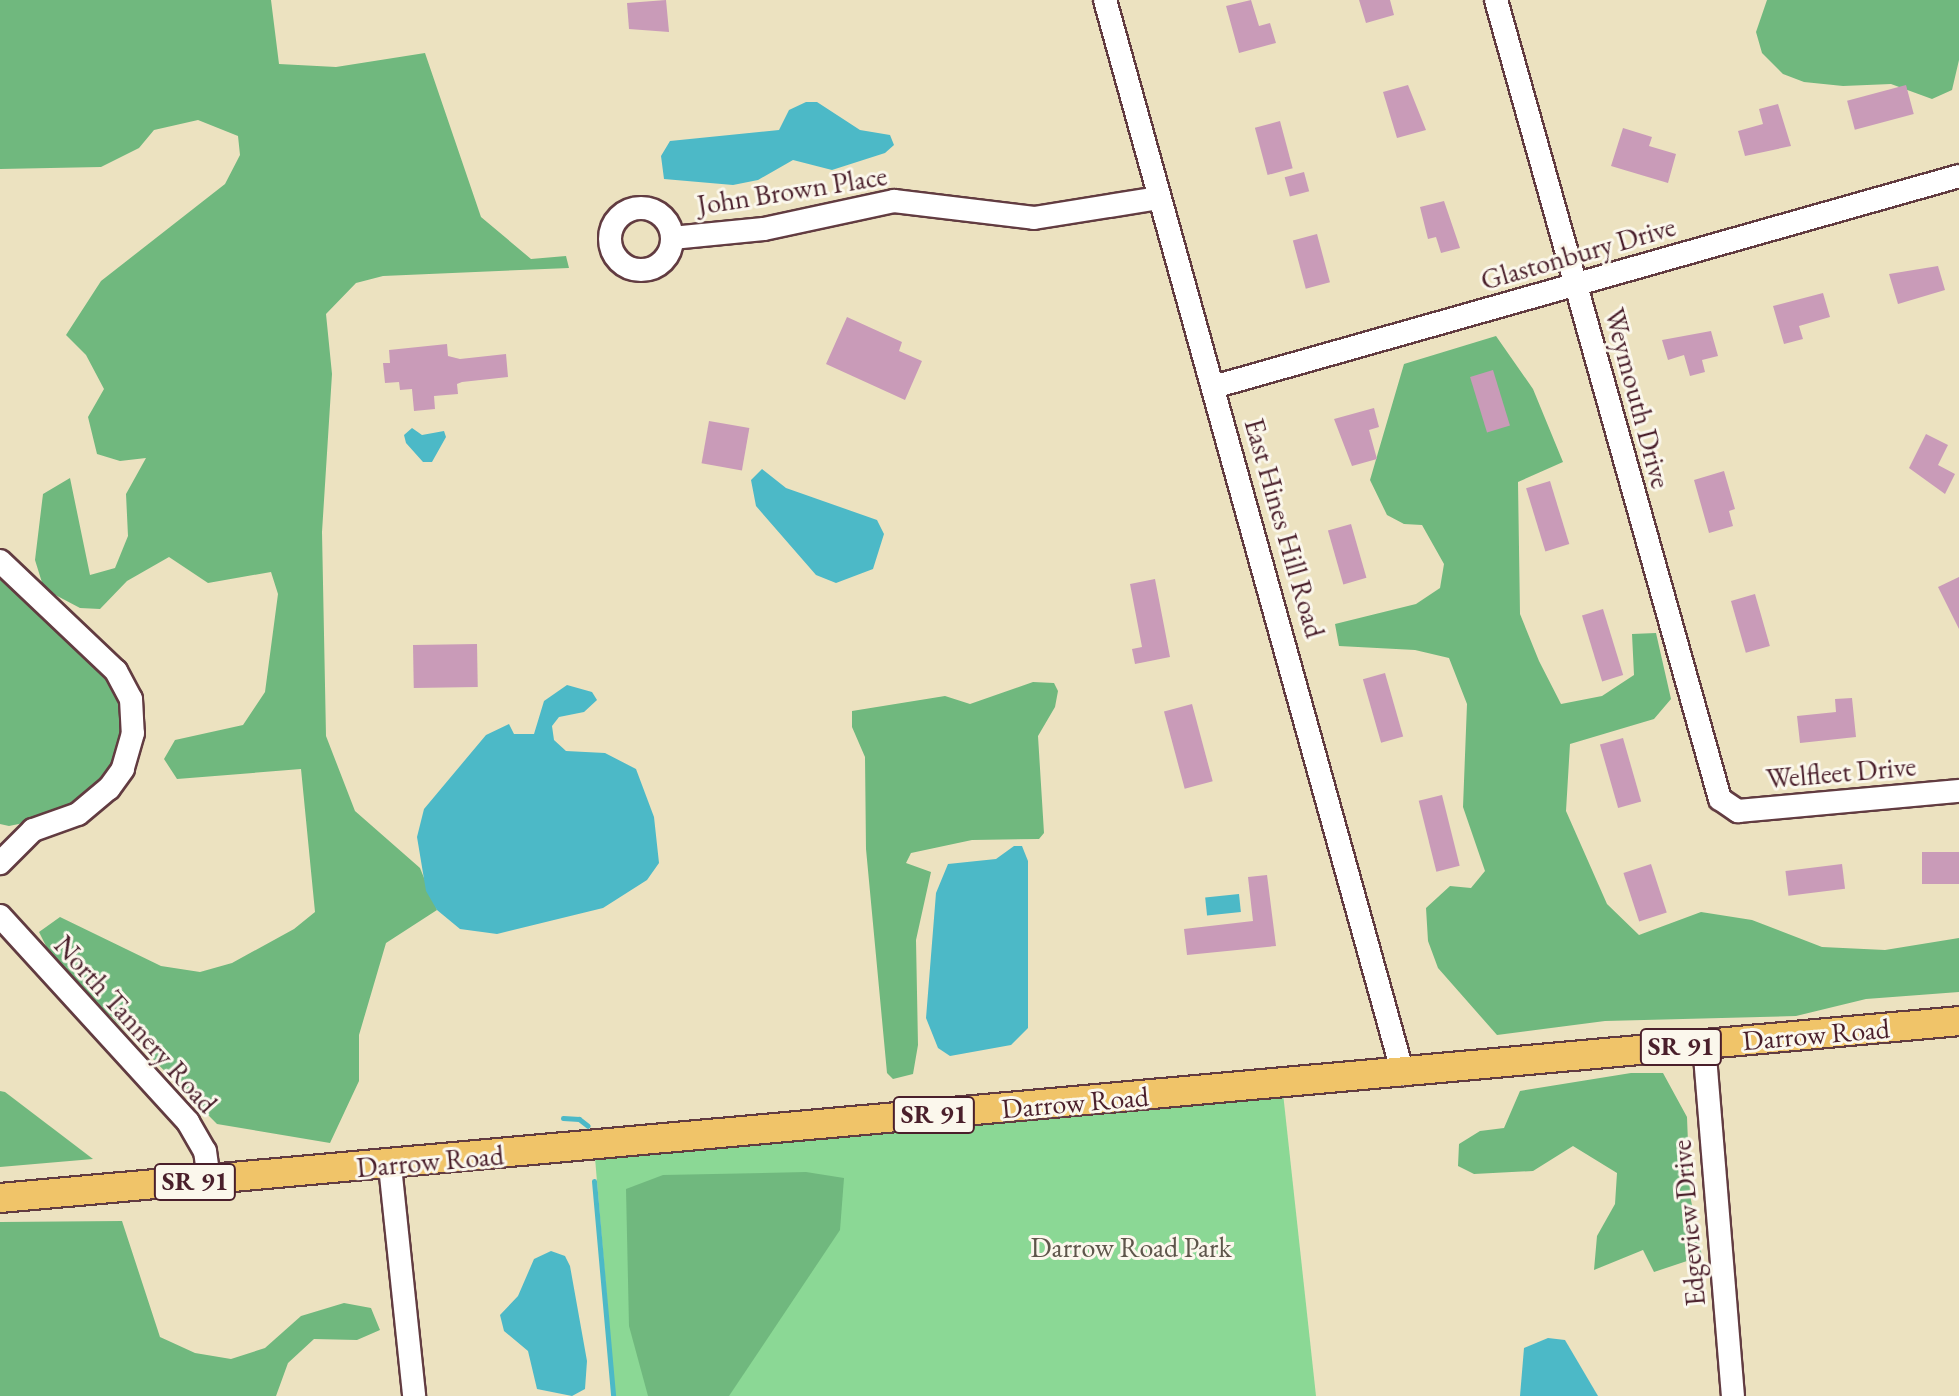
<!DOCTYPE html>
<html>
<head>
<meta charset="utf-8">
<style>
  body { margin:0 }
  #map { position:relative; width:1959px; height:1396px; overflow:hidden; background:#ece2c0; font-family:"EB Garamond",serif }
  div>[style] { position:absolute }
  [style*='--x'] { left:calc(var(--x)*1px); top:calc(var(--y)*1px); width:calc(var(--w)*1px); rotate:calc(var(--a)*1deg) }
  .green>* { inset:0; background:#8bd895 }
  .forest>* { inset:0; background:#70b87e }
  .water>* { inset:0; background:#4cb9c7; transform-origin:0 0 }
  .stream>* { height:5px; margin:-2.5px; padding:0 2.5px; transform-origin:2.5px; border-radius:2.5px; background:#4cb9c7 }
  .building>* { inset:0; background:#c99bb8; transform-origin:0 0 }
  .roads { filter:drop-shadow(2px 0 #623c41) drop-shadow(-2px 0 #623c41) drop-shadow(0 2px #623c41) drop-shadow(0 -2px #623c41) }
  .minor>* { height:22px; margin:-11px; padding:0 11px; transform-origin:11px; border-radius:11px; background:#fff }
  .minor>.ring { margin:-11px; padding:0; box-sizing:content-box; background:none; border:22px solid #fff; border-radius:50% }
  .major>* { height:28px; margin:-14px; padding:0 14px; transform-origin:14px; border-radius:14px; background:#f0c469 }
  span { translate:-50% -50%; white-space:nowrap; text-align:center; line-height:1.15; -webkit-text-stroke:6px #fbf7ec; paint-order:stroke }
  .shield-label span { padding:2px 6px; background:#fbf7ec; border:2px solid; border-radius:6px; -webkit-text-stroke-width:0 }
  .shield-label { font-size:26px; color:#4a1f2b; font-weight:700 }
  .street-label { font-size:28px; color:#4a1f2b }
  .park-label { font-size:28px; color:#5e564b }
</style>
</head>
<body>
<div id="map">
  <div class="green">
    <div style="clip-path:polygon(1282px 1084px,1316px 1396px,615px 1396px,594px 1146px)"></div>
  </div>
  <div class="forest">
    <div style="clip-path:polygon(0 0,271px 0,279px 64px,336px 67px,425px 53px,481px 217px,531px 259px,566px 256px,569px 268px,383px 276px,356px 283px,326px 314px,332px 374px,322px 532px,326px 736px,355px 811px,420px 868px,437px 910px,386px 943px,359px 1035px,359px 1081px,330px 1143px,217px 1124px,51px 956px,39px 932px,60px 917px,161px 966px,200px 972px,232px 963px,294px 929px,315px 912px,301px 769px,177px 779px,164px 759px,175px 740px,243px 725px,265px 692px,278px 594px,271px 572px,208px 583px,169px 557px,127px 581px,100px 609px,80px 608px,44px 589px,35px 560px,43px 494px,70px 478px,90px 575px,115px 568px,128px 536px,126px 494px,146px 458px,120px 461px,97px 454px,88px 417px,104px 389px,86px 355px,66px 335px,101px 281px,225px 184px,240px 155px,238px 136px,198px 120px,154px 130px,139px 148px,101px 167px,0 169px)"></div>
    <div style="clip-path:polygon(1767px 0,1959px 0,1959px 60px,1952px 90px,1932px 99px,1891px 84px,1843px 86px,1804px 82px,1783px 74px,1762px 53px,1756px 32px)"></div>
    <div style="clip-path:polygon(1496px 336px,1533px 389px,1563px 462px,1518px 482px,1520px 614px,1539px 661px,1561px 704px,1602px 696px,1634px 675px,1632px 634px,1656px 633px,1671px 699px,1654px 719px,1570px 744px,1566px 811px,1607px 904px,1639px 935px,1701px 912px,1752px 920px,1822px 947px,1885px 950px,1959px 938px,1959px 992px,1866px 999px,1796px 1016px,1605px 1021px,1497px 1035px,1438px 968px,1428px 941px,1426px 908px,1450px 886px,1471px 888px,1485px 871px,1463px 807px,1467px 704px,1449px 658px,1415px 650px,1339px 646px,1335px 624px,1416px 604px,1440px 588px,1444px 564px,1422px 525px,1404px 524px,1387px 515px,1370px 480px,1404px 364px)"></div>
    <div style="clip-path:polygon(0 571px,116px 681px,126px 720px,110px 775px,48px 818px,9px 826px,0 824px)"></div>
    <div style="clip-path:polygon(1033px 682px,1054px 683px,1058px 691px,1055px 707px,1038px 736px,1044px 833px,1039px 839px,972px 840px,911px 853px,906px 863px,931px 872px,916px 940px,918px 1045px,913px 1074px,893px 1079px,887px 1073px,866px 849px,865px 757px,852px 727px,852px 711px,945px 696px,970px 704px)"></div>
    <div style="clip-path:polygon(1631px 1073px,1663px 1073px,1687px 1117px,1690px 1195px,1702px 1256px,1654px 1272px,1643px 1250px,1594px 1270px,1597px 1236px,1615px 1204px,1617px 1173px,1573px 1146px,1533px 1171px,1474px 1174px,1458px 1166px,1459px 1144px,1480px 1131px,1504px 1128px,1520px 1091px)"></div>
    <div style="clip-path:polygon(0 1091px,5px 1092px,93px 1159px,0 1167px)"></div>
    <div style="clip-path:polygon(806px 1172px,844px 1178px,840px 1230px,729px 1396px,648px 1396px,629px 1326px,626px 1189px,663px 1175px)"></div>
    <div style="clip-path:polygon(122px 1221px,160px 1337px,195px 1353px,231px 1359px,265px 1348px,301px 1316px,344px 1303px,371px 1308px,380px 1330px,357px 1340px,314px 1339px,288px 1363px,276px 1396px,0 1396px,0 1222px)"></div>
  </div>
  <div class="water">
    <div style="clip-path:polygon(806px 102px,817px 102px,860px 130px,890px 135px,894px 145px,885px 153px,832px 170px,793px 160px,758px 180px,733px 185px,664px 179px,661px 156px,670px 141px,779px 130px,789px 110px)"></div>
    <div style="clip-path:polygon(412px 428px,422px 435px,444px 431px,446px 437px,432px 462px,423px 462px,406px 443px,404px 435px)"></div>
    <div style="clip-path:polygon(762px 469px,786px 488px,877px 520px,884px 534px,873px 569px,836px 583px,816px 575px,756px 506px,751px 480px)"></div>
    <div style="clip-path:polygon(567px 685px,592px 692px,597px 700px,584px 712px,559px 717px,552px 726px,554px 740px,566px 751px,605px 753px,636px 769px,654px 817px,659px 863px,647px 880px,603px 908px,497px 934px,460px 929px,437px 910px,426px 891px,417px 837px,424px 809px,486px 735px,509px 724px,514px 734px,534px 734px,544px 701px)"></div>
    <div style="clip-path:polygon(1014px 846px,1022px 846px,1028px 861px,1028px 1028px,1011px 1045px,950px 1056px,938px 1048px,926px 1018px,936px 893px,948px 864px,996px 859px)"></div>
    <div style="left:1239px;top:894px;width:18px;height:34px;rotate:84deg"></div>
    <div style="clip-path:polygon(551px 1251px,565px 1256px,570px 1266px,587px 1361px,585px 1389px,572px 1396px,537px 1389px,528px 1351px,504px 1331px,500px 1315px,518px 1296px,534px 1259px)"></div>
    <div style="clip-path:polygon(1548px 1338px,1565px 1340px,1598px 1396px,1520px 1396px,1524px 1348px)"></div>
  </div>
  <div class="stream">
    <div style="--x:563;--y:1118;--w:16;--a:4"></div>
    <div style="--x:579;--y:1119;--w:11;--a:38"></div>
    <div style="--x:594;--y:1181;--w:216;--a:84.9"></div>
  </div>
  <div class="building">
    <div style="clip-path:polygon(666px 0,669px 32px,629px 29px,627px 3px)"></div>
    <div style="clip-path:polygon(1251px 0,1259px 26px,1270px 23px,1276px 43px,1239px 53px,1226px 6px)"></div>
    <div style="clip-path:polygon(1359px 0,1390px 0,1394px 15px,1366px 23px)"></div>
    <div style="clip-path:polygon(1408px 85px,1426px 130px,1397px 138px,1383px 92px)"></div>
    <div style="left:1906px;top:85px;width:30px;height:61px;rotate:75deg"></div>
    <div style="clip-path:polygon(1778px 104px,1791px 146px,1745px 156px,1738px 131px,1763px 124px,1759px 109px)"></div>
    <div style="left:1280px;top:121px;width:49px;height:26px;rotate:75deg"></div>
    <div style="clip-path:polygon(1623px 128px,1652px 137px,1649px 146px,1676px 154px,1668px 183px,1611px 166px)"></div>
    <div style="left:1304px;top:172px;width:20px;height:20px;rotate:75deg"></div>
    <div style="clip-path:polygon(1444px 201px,1460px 248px,1441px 253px,1436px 237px,1428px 239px,1420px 207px)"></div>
    <div style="left:1317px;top:234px;width:50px;height:25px;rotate:75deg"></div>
    <div style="clip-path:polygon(1938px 266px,1945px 290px,1898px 304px,1889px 274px)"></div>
    <div style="clip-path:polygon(1823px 293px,1830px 317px,1799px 326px,1803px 339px,1784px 344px,1773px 306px)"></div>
    <div style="clip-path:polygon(847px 317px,902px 342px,899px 351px,922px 361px,905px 400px,826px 364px)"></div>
    <div style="clip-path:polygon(1711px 331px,1718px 356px,1702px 360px,1705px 372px,1690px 376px,1684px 355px,1668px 360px,1662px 340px)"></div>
    <div style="clip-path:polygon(447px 344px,448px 356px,460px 359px,506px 354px,508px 377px,462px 382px,457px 384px,458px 394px,434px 396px,435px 409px,414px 411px,412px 389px,400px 390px,399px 382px,385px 383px,383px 363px,390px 363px,389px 350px)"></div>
    <div style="left:1493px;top:370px;width:58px;height:24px;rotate:73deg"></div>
    <div style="clip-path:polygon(1374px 408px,1379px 427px,1369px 430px,1377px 459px,1352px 466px,1334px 419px)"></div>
    <div style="left:709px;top:421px;width:41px;height:43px;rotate:10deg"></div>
    <div style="clip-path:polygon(1926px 434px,1948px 445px,1938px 465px,1955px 474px,1945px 494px,1909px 468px)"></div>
    <div style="clip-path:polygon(1724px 471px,1735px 509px,1729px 511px,1733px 526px,1709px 533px,1694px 480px)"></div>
    <div style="left:1550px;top:481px;width:66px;height:25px;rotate:73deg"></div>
    <div style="left:1351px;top:524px;width:56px;height:24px;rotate:74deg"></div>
    <div style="clip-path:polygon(1959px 577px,1959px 629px,1938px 587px)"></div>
    <div style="clip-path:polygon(1155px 579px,1170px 657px,1135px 664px,1132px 649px,1142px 647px,1130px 584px)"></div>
    <div style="left:1755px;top:594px;width:54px;height:25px;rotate:74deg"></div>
    <div style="left:1603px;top:609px;width:69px;height:22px;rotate:73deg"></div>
    <div style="left:477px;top:644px;width:43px;height:64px;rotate:89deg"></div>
    <div style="left:1385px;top:673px;width:66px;height:23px;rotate:74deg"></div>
    <div style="clip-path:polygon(1852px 698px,1856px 737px,1800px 743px,1797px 716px,1836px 712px,1835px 699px)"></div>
    <div style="left:1192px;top:704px;width:80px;height:29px;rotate:75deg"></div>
    <div style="left:1623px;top:738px;width:66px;height:24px;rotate:74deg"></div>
    <div style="left:1442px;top:795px;width:73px;height:24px;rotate:76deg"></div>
    <div style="left:1959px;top:852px;width:32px;height:37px;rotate:90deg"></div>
    <div style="left:1651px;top:864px;width:51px;height:29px;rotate:72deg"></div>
    <div style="left:1842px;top:864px;width:25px;height:57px;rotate:83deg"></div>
    <div style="clip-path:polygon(1267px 875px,1276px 946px,1187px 955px,1184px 929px,1253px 921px,1248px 877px)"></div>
  </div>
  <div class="roads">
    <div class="minor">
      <div style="--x:1105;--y:0;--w:1115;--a:74.49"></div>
      <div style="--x:1496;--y:0;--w:830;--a:74.34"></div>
      <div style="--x:1720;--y:799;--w:22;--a:34"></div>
      <div style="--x:1738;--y:811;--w:222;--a:-5.2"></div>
      <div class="ring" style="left:610px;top:208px;width:40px;height:40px"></div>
      <div style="--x:672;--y:238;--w:92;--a:-5.6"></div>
      <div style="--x:764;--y:229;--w:133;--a:-12.2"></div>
      <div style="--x:894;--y:201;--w:141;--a:6.9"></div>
      <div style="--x:1034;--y:218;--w:127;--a:-9.1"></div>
      <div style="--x:1213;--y:387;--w:775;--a:-15.79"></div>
      <div style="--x:0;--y:561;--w:160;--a:43.5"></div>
      <div style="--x:116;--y:671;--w:32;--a:62"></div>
      <div style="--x:131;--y:699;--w:34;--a:87"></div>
      <div style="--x:133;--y:733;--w:37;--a:106"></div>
      <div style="--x:123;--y:769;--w:24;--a:126"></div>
      <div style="--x:109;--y:788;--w:40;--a:140"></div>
      <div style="--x:78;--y:814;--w:48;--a:160.4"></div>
      <div style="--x:33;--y:830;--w:47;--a:135"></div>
      <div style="--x:0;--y:916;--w:279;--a:47.6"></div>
      <div style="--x:188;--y:1122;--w:34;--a:60"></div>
      <div style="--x:205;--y:1151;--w:29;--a:82"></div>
      <div style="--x:1704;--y:1044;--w:353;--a:85.3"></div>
      <div style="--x:390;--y:1166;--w:231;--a:84"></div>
    </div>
    <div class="major">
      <div style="--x:0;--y:1198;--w:1967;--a:-5.16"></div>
    </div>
  </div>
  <div class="shield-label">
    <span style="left:1681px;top:1047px">SR 91</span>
    <span style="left:934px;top:1115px">SR 91</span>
    <span style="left:195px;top:1182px">SR 91</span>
  </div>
  <div class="street-label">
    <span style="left:792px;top:190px;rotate:-9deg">John Brown Place</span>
    <span style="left:1578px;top:253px;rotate:-16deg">Glastonbury Drive</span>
    <span style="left:1638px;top:398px;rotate:75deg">Weymouth Drive</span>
    <span style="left:1285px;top:528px;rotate:74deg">East Hines Hill Road</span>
    <span style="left:1841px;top:772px;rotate:-5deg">Welfleet Drive</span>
    <span style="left:136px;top:1024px;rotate:48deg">North Tannery Road</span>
    <span style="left:1816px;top:1034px;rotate:-5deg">Darrow Road</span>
    <span style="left:1075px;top:1102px;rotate:-5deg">Darrow Road</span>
    <span style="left:430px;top:1161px;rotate:-5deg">Darrow Road</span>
    <span style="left:1688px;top:1223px;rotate:-95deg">Edgeview Drive</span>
  </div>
  <div class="park-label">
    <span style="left:1131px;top:1247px">Darrow Road Park</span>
  </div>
</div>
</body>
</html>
